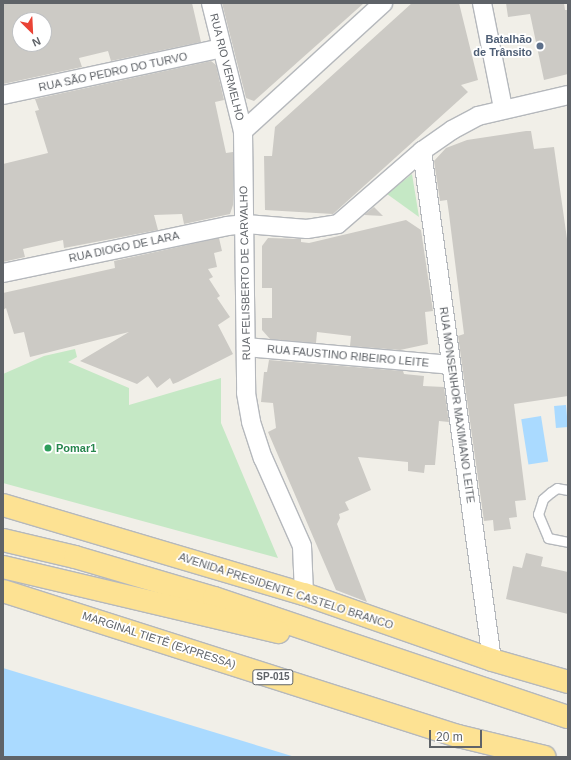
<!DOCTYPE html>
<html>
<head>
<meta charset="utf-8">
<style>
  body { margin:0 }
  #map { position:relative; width:571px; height:760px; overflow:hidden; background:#f1efe8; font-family:Helvetica,sans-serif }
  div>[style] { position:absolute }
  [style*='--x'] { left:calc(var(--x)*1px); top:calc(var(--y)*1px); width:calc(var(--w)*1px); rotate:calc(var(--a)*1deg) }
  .green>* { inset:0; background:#c5e8c5 }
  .water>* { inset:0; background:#aadaff; transform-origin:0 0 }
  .building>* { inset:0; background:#cccac5 }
  .roads { filter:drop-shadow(1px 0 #b5b8bc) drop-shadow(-1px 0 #b5b8bc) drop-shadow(0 1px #b5b8bc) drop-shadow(0 -1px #b5b8bc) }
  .lane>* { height:9px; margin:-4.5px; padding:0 4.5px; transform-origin:4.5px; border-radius:4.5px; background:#fff }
  .street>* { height:18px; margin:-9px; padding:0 9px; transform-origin:9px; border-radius:9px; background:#fff }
  .highway>* { height:22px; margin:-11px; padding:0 11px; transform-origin:11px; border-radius:11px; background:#fde293 }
  .dots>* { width:11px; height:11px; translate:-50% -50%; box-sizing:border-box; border:2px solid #fff; border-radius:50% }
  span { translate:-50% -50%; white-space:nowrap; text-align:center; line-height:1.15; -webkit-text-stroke:3.5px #fff; paint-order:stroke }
  .shield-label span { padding:1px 3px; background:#fff; border:1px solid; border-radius:3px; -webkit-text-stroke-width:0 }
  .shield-label { font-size:10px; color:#5f6368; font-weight:700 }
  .service-label { font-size:11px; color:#4e5e75; font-weight:700 }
  .right { translate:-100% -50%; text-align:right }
  .street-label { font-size:11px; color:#5f6368 }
  .leisure-label { font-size:11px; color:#27864d; font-weight:700 }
  .left { translate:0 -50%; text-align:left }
  .frame { position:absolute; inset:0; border:4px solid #5f6368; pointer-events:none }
  .north { position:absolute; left:12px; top:12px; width:40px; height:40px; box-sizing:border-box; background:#fff; border:1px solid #bfc1c3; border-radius:50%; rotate:156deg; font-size:11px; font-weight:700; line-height:16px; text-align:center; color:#5f6368 }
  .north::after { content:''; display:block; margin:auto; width:14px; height:18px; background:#ea4335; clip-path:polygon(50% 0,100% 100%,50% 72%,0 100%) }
  .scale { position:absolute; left:429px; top:730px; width:53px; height:18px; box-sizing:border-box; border:2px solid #5f6368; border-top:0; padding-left:5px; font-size:12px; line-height:14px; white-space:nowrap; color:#5f6368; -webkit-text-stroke:3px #fff; paint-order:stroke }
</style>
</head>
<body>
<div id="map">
  <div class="green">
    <div style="clip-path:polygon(412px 174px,419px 217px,387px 194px)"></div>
    <div style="clip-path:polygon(75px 349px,77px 357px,68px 362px,129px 388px,129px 405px,221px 378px,221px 423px,278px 558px,3px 483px,3px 374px,44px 356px)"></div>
  </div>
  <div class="water">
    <div style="left:566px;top:405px;width:22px;height:12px;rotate:85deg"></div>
    <div style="left:541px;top:416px;width:46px;height:20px;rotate:81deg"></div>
    <div style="clip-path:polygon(3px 668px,295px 757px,3px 757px)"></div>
  </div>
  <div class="building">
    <div style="clip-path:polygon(evenodd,3px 3px,192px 3px,201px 42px,111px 61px,108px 51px,79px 58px,82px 67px,3px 84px,3px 3px,20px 20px,44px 20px,44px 44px,20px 44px,20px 20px)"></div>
    <div style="clip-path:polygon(222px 3px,364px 3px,254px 101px,246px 98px)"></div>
    <div style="clip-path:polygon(412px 3px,459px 3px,478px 80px,461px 85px,468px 92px,333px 214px,265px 210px,264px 156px,272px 156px,275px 127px)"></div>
    <div style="clip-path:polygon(506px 3px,564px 3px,565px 10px,568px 10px,568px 74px,544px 80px,530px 14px,508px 17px)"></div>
    <div style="clip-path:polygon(211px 61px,216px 65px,224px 100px,215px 102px,226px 153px,233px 152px,233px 205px,230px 214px,184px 224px,182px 214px,154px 215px,158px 230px,64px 248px,63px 240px,23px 249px,25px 257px,3px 262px,3px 164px,48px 153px,35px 111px,39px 110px,35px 99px)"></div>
    <div style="clip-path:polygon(526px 131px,531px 131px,534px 149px,554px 147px,568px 246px,568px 396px,514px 404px,526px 500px,515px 501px,517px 517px,509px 518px,511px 529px,494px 531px,493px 520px,484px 521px,458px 336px,464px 334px,449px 214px,447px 200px,440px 201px,434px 161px,446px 148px,467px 140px)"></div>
    <div style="clip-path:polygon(374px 207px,383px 216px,364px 215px)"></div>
    <div style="clip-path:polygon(406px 220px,421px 230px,433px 311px,425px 312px,428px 344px,400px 350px,350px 346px,351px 336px,317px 332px,316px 343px,270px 339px,262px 330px,262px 318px,272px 318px,272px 288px,262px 288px,262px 246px,268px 238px,301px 239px,301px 242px,309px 243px)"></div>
    <div style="clip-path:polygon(219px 238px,222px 251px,214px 253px,217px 267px,208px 269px,213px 277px,209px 279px,220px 296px,217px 298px,230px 317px,218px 325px,233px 354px,178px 382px,173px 384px,170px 378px,157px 388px,148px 376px,137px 384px,80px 361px,129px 332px,30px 357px,24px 332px,14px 334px,6px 308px,3px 310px,3px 293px,115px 268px,114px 261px)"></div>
    <div style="clip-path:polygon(269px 360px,403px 371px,404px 374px,424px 376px,423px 386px,444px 387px,449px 422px,439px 421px,435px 465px,425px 465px,424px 473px,408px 471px,408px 462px,358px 457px,371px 490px,345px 502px,349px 510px,339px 514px,340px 518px,337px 524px,367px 602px,336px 590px,268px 432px,276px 428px,273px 403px,261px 402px,264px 372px,267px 372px)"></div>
    <div style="clip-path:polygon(526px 553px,543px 557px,541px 566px,568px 572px,568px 614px,506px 599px,513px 566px,522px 568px)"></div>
  </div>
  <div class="roads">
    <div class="lane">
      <div style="--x:568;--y:490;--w:11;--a:-170"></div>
      <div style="--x:557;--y:488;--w:7;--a:146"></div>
      <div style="--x:551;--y:492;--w:11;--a:139"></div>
      <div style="--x:543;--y:499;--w:16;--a:108"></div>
      <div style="--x:538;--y:514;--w:26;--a:67"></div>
      <div style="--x:548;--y:538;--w:20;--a:11"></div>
    </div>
    <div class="street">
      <div style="--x:211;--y:3;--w:132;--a:76"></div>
      <div style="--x:243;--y:131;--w:262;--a:89.3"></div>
      <div style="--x:246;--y:393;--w:29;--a:80"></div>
      <div style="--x:251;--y:422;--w:38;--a:72"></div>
      <div style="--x:263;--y:458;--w:96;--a:66.1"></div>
      <div style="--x:302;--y:546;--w:48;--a:87.6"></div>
      <div style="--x:482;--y:3;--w:107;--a:78.7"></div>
      <div style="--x:3;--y:95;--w:224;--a:-12.1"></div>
      <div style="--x:243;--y:131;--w:190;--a:-42.4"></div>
      <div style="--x:422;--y:151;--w:514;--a:82.17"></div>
      <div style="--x:3;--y:273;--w:229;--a:-11.8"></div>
      <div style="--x:227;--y:226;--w:19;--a:-6"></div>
      <div style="--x:246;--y:224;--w:61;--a:4.7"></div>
      <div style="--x:307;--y:229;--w:31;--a:-9"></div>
      <div style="--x:338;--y:224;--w:111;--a:-41"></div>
      <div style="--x:422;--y:151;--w:37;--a:-35"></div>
      <div style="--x:452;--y:130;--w:30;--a:-28"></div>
      <div style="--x:478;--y:116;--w:92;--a:-13.1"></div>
      <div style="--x:246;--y:347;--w:205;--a:5"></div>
    </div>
    <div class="highway">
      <div style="--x:3;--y:505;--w:314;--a:16.5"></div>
      <div style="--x:304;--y:594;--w:199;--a:19.3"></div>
      <div style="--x:492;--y:660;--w:79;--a:16.1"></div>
      <div style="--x:3;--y:540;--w:74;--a:13.3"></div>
      <div style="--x:75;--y:557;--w:145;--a:16.4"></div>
      <div style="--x:214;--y:598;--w:373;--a:18.6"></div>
      <div style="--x:3;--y:567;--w:283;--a:13.3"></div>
      <div style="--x:3;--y:591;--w:478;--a:17.7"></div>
      <div style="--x:458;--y:736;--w:89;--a:13.6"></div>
    </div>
  </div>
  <div class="dots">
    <div style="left:540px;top:46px;background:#5c6f8a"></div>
    <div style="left:48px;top:448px;background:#2e9e5b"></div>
  </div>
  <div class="shield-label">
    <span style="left:273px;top:677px">SP-015</span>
  </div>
  <div class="service-label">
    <span class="right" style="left:532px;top:46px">Batalhão<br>de Trânsito</span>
  </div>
  <div class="street-label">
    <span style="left:227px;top:67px;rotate:76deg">RUA RIO VERMELHO</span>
    <span style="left:113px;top:72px;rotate:-12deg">RUA SÃO PEDRO DO TURVO</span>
    <span style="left:124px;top:247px;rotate:-12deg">RUA DIOGO DE LARA</span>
    <span style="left:245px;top:273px;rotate:-91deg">RUA FELISBERTO DE CARVALHO</span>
    <span style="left:348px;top:356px;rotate:5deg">RUA FAUSTINO RIBEIRO LEITE</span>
    <span style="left:457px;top:405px;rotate:82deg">RUA MONSENHOR MAXIMIANO LEITE</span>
    <span style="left:286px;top:591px;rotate:18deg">AVENIDA PRESIDENTE CASTELO BRANCO</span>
    <span style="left:159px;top:640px;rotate:18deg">MARGINAL TIETÊ (EXPRESSA)</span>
  </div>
  <div class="leisure-label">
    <span class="left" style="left:56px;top:448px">Pomar1</span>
  </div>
  <div class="frame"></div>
  <div class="north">N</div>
  <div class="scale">20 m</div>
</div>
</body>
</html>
